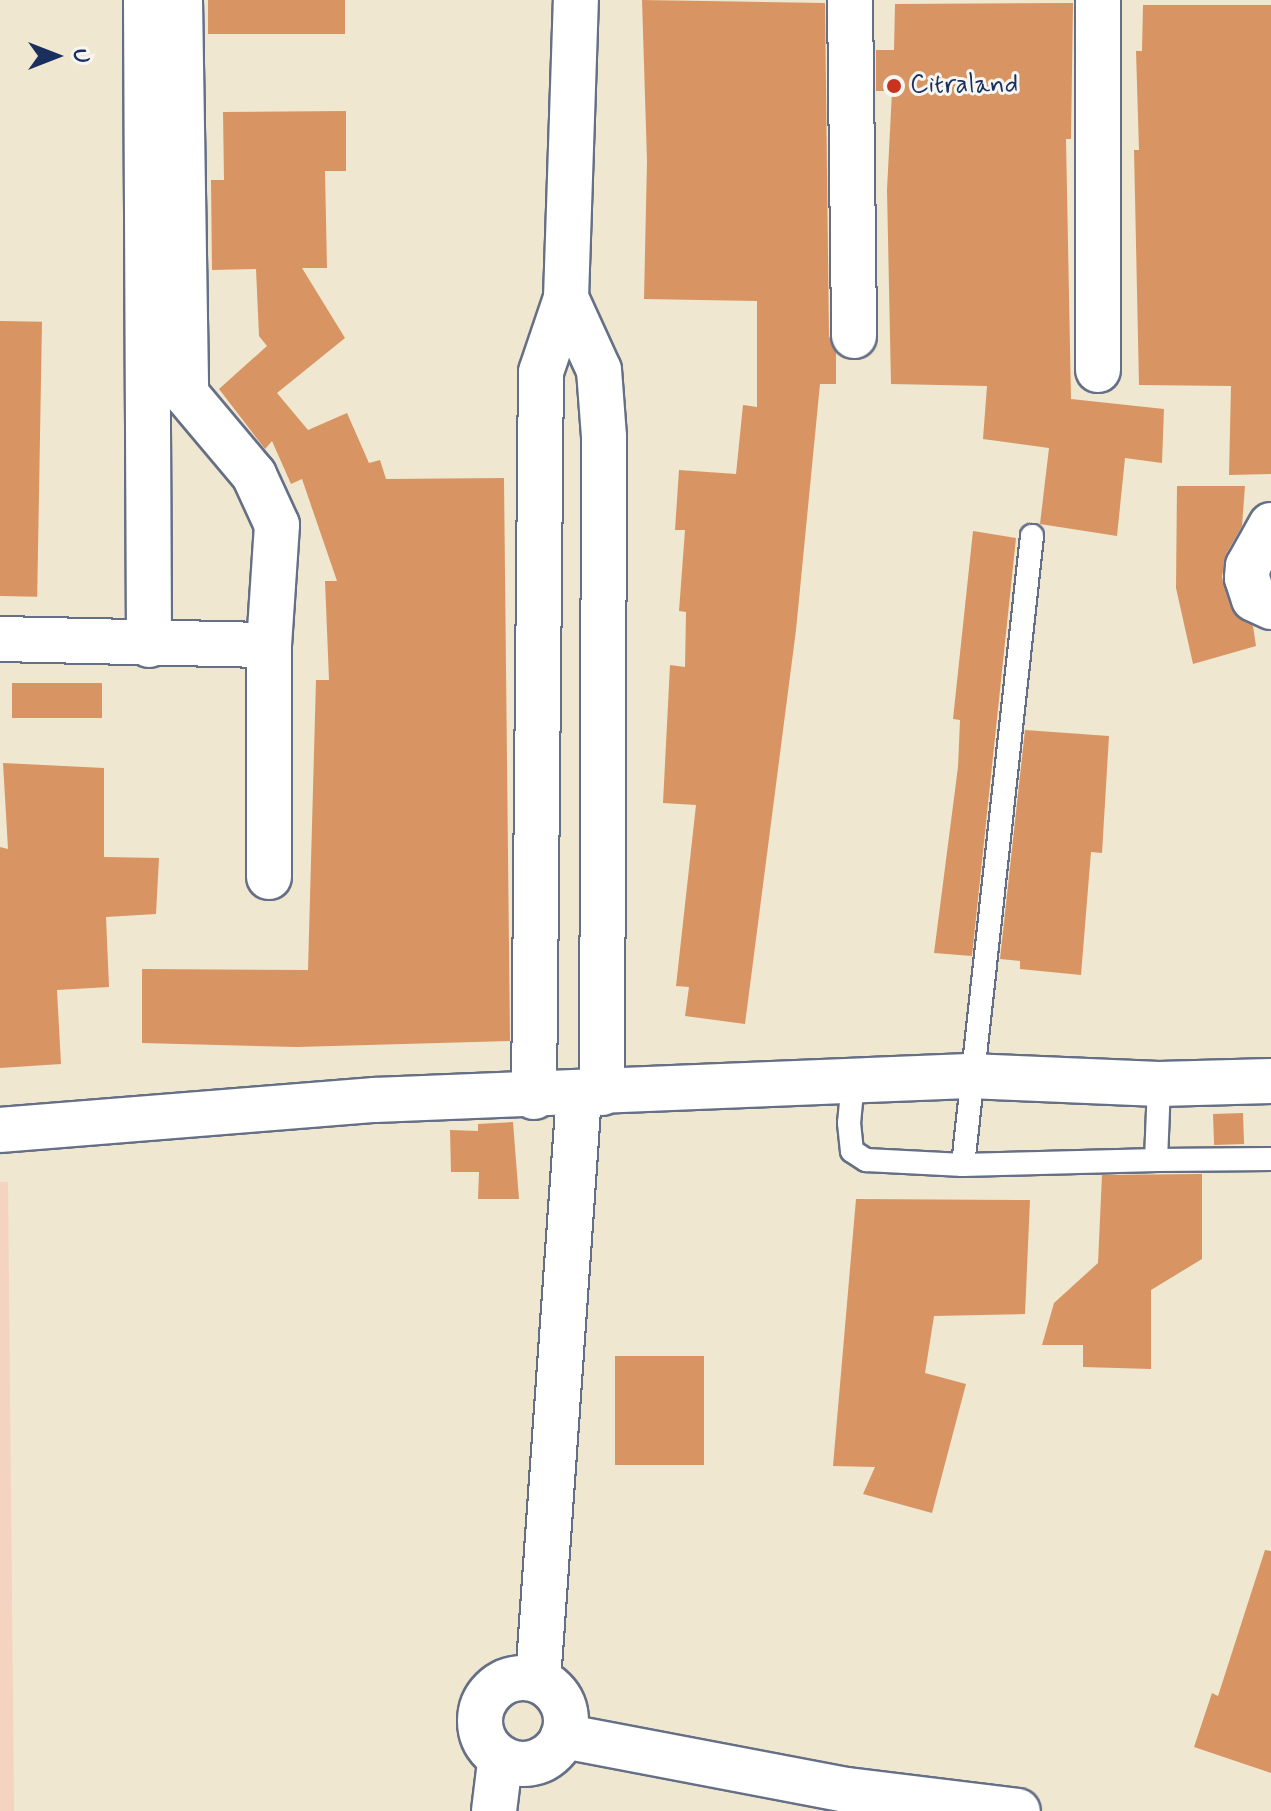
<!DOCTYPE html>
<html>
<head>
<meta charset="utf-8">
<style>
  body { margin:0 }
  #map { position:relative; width:1271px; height:1811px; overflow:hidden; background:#efe7cf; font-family:Mynerve,sans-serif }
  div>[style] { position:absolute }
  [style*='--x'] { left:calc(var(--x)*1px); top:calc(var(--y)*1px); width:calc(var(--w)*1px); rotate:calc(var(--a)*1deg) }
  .built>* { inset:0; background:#f4d3c0 }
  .building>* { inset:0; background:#d89563; transform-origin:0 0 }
  .roads { filter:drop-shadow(2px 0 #656f86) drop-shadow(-2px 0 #656f86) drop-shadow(0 2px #656f86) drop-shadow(0 -2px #656f86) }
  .lane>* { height:22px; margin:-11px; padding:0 11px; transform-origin:11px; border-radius:11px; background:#fff }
  .street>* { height:44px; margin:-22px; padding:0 22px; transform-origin:22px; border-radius:22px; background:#fff }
  .street>.ring { margin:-22px; padding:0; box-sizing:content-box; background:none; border:44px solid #fff; border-radius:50% }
  .dots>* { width:22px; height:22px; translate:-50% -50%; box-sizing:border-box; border:4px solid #f6f6f2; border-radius:50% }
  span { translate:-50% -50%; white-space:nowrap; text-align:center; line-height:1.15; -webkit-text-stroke:6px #f6f6f2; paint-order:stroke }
  .poi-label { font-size:26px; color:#1b2f5e }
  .left { translate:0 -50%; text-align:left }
  .north { position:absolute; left:16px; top:16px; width:80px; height:80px; -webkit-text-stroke:6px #f6f6f2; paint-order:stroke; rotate:90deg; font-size:22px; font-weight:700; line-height:32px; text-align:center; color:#1b2f5e }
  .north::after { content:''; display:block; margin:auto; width:28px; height:36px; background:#1b2f5e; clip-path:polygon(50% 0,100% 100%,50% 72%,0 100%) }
</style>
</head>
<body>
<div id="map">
  <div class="built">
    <div style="clip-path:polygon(0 1182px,8px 1182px,14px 1811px,0 1811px)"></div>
  </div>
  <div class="building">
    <div style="left:208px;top:0;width:137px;height:34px"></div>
    <div style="clip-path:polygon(642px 0,825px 3px,829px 336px,836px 352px,836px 384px,820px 384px,796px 630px,745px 1024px,685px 1016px,689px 987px,676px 986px,696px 805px,663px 803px,670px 665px,685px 667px,686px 612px,679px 611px,685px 530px,675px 530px,679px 470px,736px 474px,743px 405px,757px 407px,757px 301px,644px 299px,647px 161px)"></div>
    <div style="clip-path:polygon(1073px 3px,1071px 139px,1066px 139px,1071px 399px,1164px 409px,1162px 463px,1125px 458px,1117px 536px,1040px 524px,1049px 448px,983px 439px,987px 386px,891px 384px,887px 190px,892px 91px,876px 91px,876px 50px,894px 50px,895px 4px)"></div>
    <div style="clip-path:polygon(1143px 5px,1271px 5px,1271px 474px,1229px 475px,1231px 386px,1139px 385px,1134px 150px,1139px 150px,1136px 51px,1142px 51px)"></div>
    <div style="clip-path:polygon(346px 111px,346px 171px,325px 171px,327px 268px,302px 268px,345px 338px,277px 393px,308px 430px,347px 413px,369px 463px,380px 460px,386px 479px,504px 478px,510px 1041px,297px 1047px,142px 1043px,142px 969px,308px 970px,316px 680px,329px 680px,325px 581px,337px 581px,302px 479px,291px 484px,272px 441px,265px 449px,219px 389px,267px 346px,259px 336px,256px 269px,212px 270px,211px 180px,224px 180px,223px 112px)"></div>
    <div style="left:0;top:321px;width:42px;height:275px;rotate:1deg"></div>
    <div style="clip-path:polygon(1177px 486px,1245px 486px,1242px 526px,1226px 554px,1222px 577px,1231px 607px,1253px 626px,1256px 646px,1193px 664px,1176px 588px)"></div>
    <div style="clip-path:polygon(973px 531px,1016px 538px,972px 956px,934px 953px,958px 767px,960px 720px,953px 719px)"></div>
    <div style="left:12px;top:683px;width:90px;height:35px"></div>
    <div style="clip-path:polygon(1025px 730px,1109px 736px,1102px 853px,1091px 852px,1081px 975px,1020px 969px,1020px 961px,1000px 959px)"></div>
    <div style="clip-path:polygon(3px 763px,104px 768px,104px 857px,159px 858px,156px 914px,106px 917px,109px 987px,57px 990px,61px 1064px,0 1068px,0 847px,8px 849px)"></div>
    <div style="left:1243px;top:1113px;width:31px;height:30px;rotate:88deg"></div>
    <div style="clip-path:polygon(513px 1122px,519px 1199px,478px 1199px,479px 1172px,451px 1172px,450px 1130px,478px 1131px,478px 1124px)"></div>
    <div style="clip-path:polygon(1202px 1174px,1202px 1259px,1151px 1290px,1151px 1369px,1083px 1367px,1083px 1345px,1042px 1345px,1054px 1303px,1098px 1263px,1102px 1175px)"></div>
    <div style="clip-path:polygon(856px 1199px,1030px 1200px,1025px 1314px,934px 1316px,925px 1373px,966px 1384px,932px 1513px,863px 1494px,875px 1467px,833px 1466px)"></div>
    <div style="left:615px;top:1356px;width:89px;height:109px"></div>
    <div style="clip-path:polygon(1265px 1550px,1271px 1551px,1271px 1773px,1194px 1747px,1212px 1693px,1218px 1696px)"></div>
  </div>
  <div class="roads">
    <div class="lane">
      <div style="--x:853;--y:1081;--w:42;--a:95.4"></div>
      <div style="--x:849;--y:1123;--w:28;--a:84"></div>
      <div style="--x:852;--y:1151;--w:17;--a:33"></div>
      <div style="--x:866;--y:1160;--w:97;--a:3"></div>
      <div style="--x:963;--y:1165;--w:193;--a:-1.5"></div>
      <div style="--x:1156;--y:1160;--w:76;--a:-87.7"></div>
      <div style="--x:1156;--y:1160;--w:115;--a:-0.5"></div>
      <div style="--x:963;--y:1165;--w:633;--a:-83.74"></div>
    </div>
    <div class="street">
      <div style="--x:146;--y:0;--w:645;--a:89.73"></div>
      <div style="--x:180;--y:0;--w:394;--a:89.1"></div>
      <div style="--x:186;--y:394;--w:106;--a:50"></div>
      <div style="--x:254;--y:475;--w:55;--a:65.3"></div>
      <div style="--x:277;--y:525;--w:120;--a:93.8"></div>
      <div style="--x:269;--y:645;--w:232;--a:90"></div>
      <div style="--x:850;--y:0;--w:336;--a:89.3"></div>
      <div style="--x:566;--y:298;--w:79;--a:65.4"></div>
      <div style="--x:599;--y:370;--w:67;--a:85.7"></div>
      <div style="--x:604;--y:437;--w:656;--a:90.17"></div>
      <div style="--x:1098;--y:370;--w:370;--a:-90"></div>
      <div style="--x:1271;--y:525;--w:47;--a:119.3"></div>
      <div style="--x:1248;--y:566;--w:12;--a:95"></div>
      <div style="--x:1247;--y:578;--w:22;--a:72"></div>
      <div style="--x:1254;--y:599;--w:19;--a:25"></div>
      <div style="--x:0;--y:639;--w:269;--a:1.3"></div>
      <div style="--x:534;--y:1097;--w:725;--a:-89.45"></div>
      <div style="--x:541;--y:372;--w:78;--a:-71.3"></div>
      <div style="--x:566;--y:298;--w:298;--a:-88.1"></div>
      <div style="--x:0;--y:1130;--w:376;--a:-4.6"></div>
      <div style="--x:375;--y:1100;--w:594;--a:-2.31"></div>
      <div style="--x:969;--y:1076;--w:190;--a:2.4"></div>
      <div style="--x:1159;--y:1084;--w:112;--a:-1.5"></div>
      <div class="ring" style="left:480px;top:1678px;width:42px;height:42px"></div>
      <div style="--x:538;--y:1680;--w:586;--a:-85.99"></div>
      <div style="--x:563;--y:1736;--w:289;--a:10.8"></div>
      <div style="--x:847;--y:1790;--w:172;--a:7"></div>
      <div style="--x:494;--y:1811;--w:49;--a:-83"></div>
    </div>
  </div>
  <div class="dots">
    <div style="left:894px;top:86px;background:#c8321e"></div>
  </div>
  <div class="poi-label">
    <span class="left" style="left:910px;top:86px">Citraland</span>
  </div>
  <div class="north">U</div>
</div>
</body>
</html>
